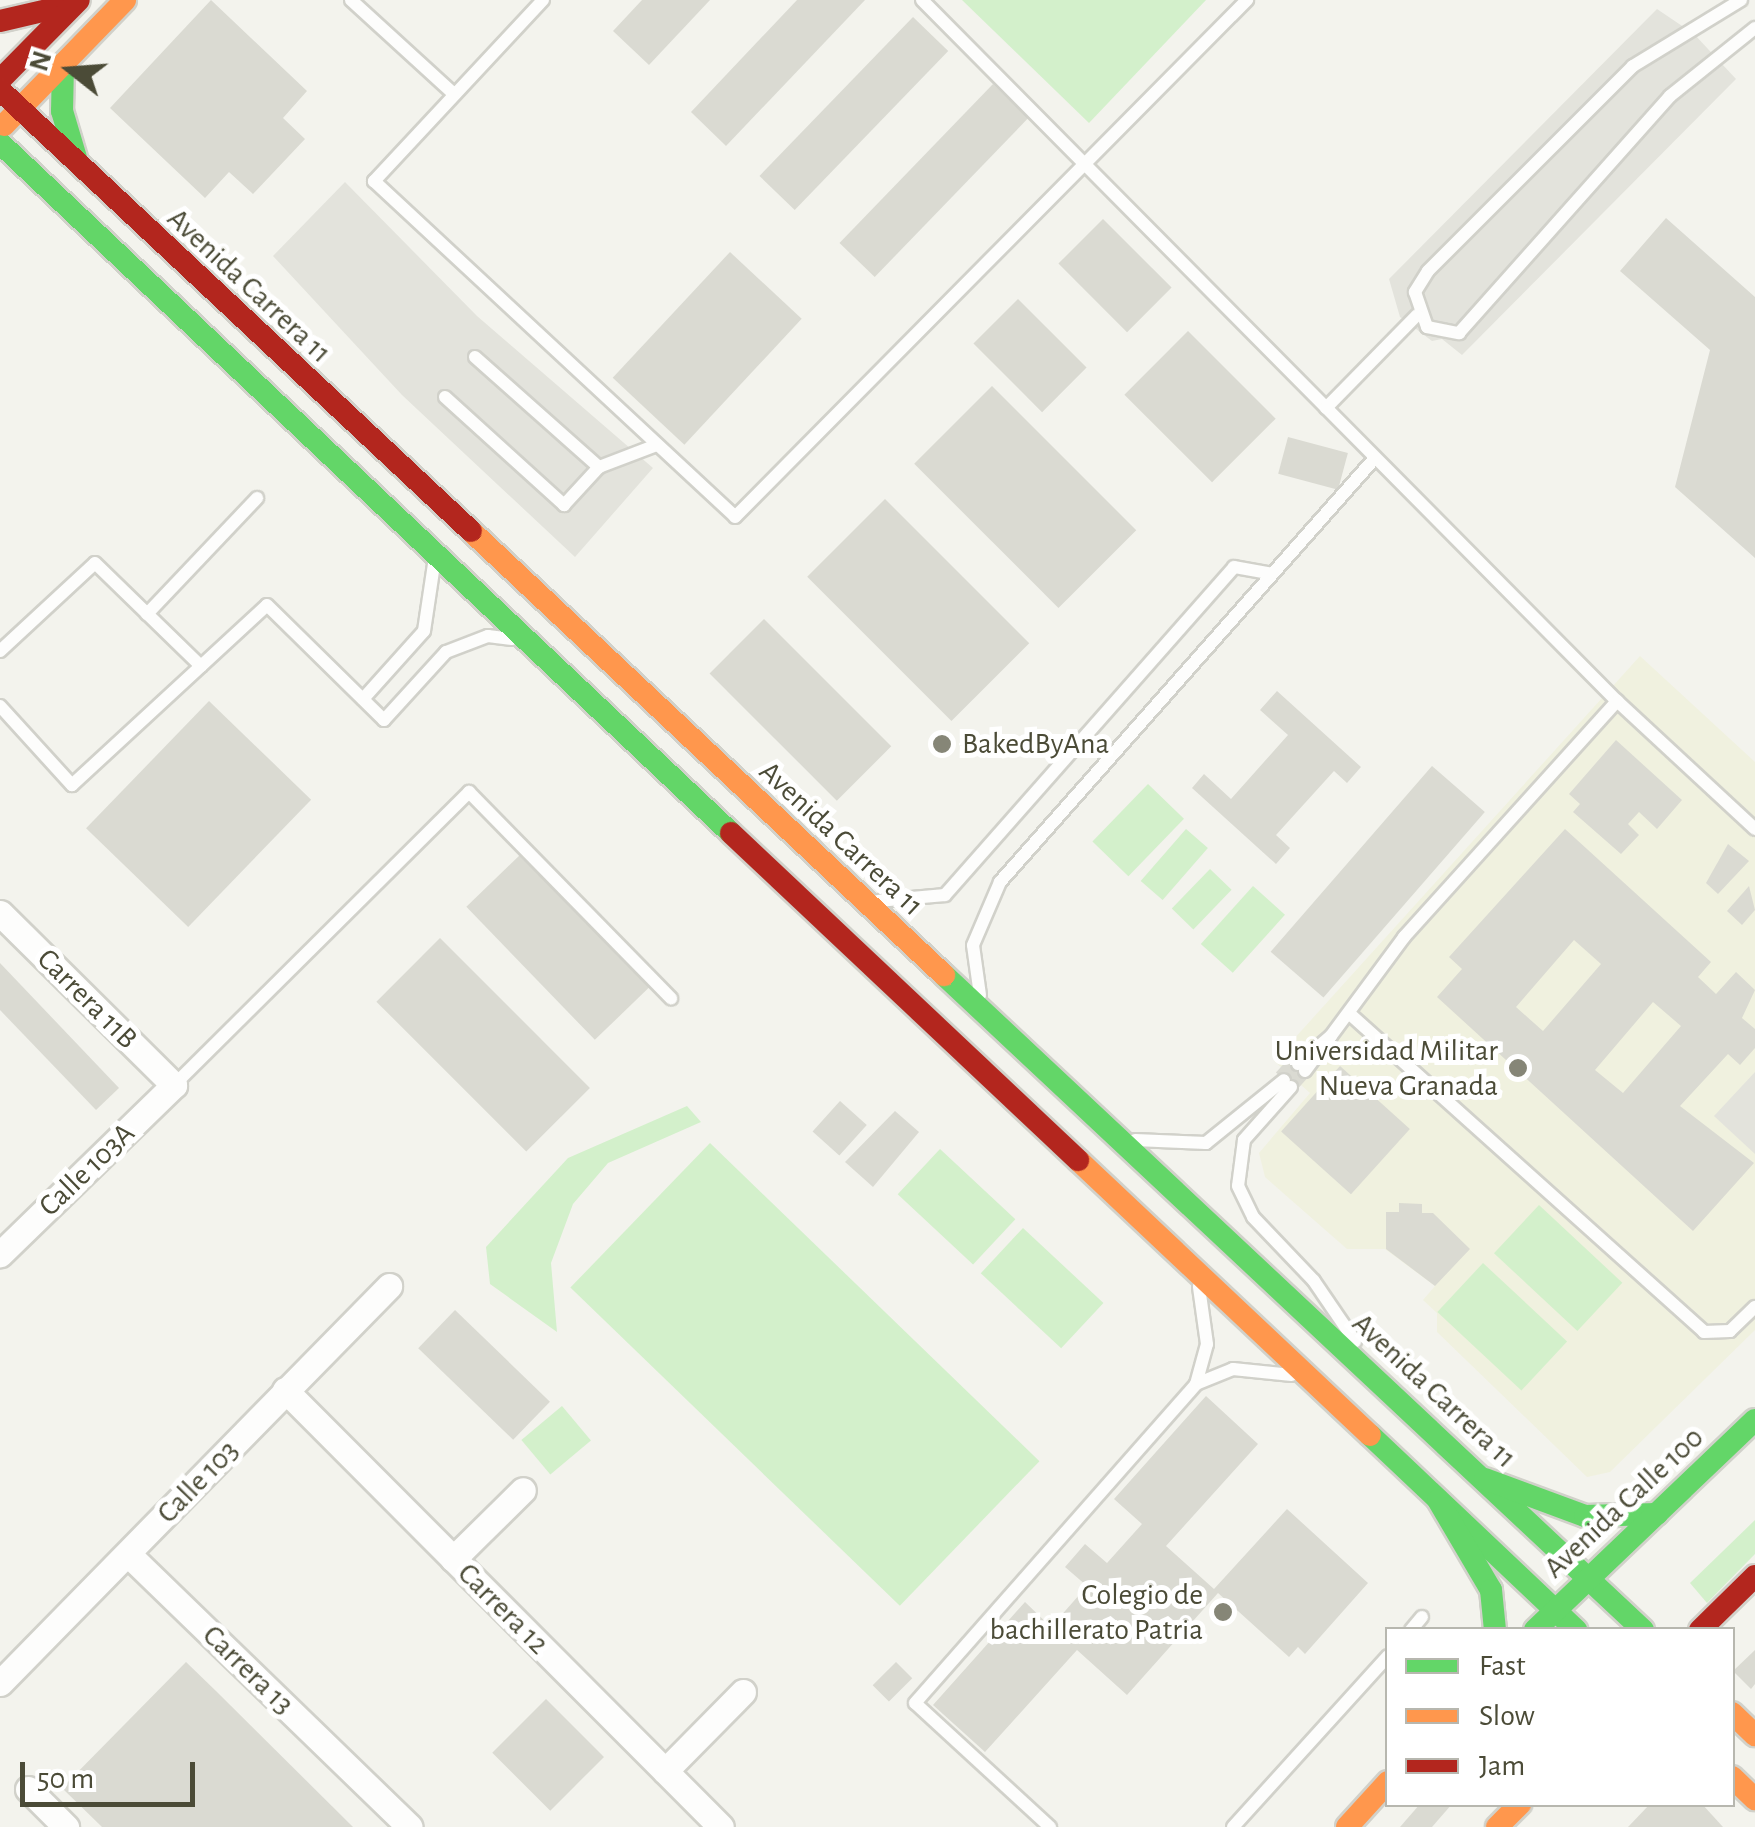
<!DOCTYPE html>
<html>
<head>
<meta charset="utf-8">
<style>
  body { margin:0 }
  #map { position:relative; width:1755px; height:1827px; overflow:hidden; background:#f3f3ed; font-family:"Alegreya Sans",sans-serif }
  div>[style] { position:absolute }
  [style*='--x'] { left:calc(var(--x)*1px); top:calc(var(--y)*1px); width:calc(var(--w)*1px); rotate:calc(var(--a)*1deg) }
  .education>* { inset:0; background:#f0f1df }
  .green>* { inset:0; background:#d3f0cb; transform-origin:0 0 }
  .parking>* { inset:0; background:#e3e3dc }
  .building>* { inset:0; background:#dadad2; transform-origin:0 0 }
  .roads { filter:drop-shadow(2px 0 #d1d1ca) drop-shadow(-2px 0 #d1d1ca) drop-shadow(0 2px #d1d1ca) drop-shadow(0 -2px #d1d1ca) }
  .lane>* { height:12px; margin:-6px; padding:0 6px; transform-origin:6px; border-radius:6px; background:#fdfdfc }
  .street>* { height:25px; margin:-12.5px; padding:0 12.5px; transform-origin:12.5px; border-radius:12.5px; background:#fdfdfc }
  .fast>* { height:22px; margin:-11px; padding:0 11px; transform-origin:11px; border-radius:11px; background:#63d668 }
  .slow>* { height:22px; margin:-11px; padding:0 11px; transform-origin:11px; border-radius:11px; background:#ff974d }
  .jam>* { height:22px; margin:-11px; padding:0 11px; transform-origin:11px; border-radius:11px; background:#b3261e }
  .dots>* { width:28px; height:28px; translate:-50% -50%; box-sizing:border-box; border:5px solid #fff; border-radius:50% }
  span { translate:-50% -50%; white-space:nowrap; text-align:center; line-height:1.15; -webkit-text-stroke:10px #fff; paint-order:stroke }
  .street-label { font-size:30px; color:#4b4b37 }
  .poi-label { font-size:30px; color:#4b4b37 }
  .left { translate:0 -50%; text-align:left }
  .right { translate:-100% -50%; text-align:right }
  .legend { position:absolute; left:1385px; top:1627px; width:350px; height:180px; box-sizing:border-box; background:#fff; border:2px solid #b7b7af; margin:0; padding:12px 18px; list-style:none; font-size:30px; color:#4b4b37 }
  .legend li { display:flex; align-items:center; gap:20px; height:50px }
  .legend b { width:50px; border:2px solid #b7b7af }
  .north { position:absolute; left:20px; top:20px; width:100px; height:100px; -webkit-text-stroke:8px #fff; paint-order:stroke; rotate:287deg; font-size:28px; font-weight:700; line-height:40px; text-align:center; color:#4b4b37 }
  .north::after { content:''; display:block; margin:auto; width:35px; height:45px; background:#4b4b37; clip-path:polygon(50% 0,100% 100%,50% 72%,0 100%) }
  .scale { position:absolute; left:20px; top:1762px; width:175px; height:45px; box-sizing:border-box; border:5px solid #4b4b37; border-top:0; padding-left:12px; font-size:30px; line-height:35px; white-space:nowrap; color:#4b4b37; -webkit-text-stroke:8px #fff; paint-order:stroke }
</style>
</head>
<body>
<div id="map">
  <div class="education">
    <div style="clip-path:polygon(1640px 656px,1755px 762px,1755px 1330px,1610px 1472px,1587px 1477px,1437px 1332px,1437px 1313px,1423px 1300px,1435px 1286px,1385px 1249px,1347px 1249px,1265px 1177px,1259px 1153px,1310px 1093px,1274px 1061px)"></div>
  </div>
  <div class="green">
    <div style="clip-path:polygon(962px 0,1206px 0,1089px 123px)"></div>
    <div style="left:1148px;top:784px;width:50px;height:80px;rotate:44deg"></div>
    <div style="left:1186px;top:829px;width:29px;height:69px;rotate:41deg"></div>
    <div style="left:1210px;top:869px;width:30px;height:55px;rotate:44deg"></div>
    <div style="left:1253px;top:886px;width:43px;height:78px;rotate:42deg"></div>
    <div style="clip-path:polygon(687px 1106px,701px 1122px,608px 1163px,573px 1204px,551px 1263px,557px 1332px,490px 1284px,486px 1247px,568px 1158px)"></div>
    <div style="left:710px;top:1143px;width:458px;height:201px;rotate:44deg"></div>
    <div style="left:940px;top:1149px;width:103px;height:62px;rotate:43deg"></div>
    <div style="left:1539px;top:1205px;width:114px;height:66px;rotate:43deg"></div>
    <div style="left:1023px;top:1228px;width:110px;height:62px;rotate:43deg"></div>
    <div style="left:1483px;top:1263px;width:115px;height:67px;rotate:43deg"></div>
    <div style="left:562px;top:1406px;width:45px;height:53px;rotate:50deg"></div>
    <div style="clip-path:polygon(1755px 1520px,1755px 1554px,1707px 1603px,1690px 1583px)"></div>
  </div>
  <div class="parking">
    <div style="clip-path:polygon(1657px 9px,1694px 34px,1736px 79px,1462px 355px,1442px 339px,1432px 341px,1400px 317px,1389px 279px)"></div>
    <div style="clip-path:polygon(345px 182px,477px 316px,653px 468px,575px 557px,402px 395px,273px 256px)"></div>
    <div style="clip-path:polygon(1755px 1072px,1755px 1154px,1714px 1116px)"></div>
  </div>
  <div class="building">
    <div style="clip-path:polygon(211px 0,307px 91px,283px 118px,305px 139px,253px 194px,229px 172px,205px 198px,110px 108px)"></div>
    <div style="clip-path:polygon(642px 0,710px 0,649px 65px,613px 31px)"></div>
    <div style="clip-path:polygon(797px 0,865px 0,726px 146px,691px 112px)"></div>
    <div style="left:913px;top:17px;width:49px;height:221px;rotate:44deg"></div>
    <div style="left:993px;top:84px;width:49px;height:221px;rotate:44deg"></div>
    <div style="clip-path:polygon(1666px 218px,1755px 297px,1755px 558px,1675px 487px,1710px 350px,1620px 271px)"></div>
    <div style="left:1103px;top:219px;width:97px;height:63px;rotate:45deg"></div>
    <div style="left:730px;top:252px;width:98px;height:172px;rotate:43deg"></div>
    <div style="left:1018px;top:299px;width:97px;height:63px;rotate:45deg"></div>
    <div style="left:1188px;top:331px;width:124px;height:90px;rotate:45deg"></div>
    <div style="left:992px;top:386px;width:204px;height:110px;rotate:45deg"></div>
    <div style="left:1288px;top:437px;width:62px;height:38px;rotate:15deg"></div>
    <div style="left:885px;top:499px;width:204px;height:110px;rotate:45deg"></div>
    <div style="left:764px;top:619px;width:180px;height:77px;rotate:45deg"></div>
    <div style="clip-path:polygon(1277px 691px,1361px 767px,1347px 783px,1334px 771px,1276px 835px,1290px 848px,1276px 864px,1192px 788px,1204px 774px,1231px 799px,1288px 735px,1260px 710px)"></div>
    <div style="left:209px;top:701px;width:142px;height:177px;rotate:44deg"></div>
    <div style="clip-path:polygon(1616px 740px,1682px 800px,1657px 829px,1639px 812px,1628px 824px,1639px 835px,1621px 854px,1573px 812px,1580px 804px,1569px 794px)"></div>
    <div style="left:1432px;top:766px;width:70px;height:246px;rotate:41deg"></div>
    <div style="clip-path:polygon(evenodd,1565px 829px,1711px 962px,1698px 977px,1716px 994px,1736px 972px,1755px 990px,1742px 1018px,1755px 1029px,1755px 1048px,1740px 1065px,1728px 1054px,1680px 1106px,1754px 1163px,1693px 1231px,1437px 997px,1462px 969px,1449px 957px,1565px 829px,1574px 940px,1601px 964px,1543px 1031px,1516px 1007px,1574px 940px,1565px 829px,1653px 1002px,1681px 1026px,1623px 1093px,1595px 1070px,1653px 1002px)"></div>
    <div style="clip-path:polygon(1728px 844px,1749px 861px,1718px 894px,1706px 883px)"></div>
    <div style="left:521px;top:854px;width:185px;height:76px;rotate:46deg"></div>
    <div style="clip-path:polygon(1749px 886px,1755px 910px,1742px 925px,1727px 911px)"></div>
    <div style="left:440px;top:938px;width:212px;height:90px;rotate:45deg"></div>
    <div style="clip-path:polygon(0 963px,119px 1088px,96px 1110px,0 1010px)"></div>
    <div style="left:1290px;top:1057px;width:27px;height:21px;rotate:42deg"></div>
    <div style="left:1340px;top:1066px;width:94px;height:88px;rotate:42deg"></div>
    <div style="left:840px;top:1101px;width:36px;height:41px;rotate:42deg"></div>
    <div style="clip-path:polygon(895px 1111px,919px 1132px,873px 1187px,845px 1162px)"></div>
    <div style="clip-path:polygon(1399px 1203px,1422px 1204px,1422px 1213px,1433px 1213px,1470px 1249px,1435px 1286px,1386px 1249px,1386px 1212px,1399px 1212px)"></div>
    <div style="left:455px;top:1310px;width:132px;height:53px;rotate:44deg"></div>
    <div style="clip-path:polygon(1206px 1396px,1258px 1444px,1166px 1546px,1214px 1589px,1287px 1509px,1368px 1583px,1305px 1654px,1298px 1647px,1289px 1657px,1218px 1593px,1127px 1695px,1077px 1650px,985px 1752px,933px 1705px,1025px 1602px,1051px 1627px,1087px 1586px,1065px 1567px,1085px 1544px,1107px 1563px,1142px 1524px,1114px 1499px)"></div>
    <div style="clip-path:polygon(1755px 1650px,1755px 1684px,1751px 1689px,1733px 1671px)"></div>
    <div style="clip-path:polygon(186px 1662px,216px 1691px,353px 1827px,102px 1827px,62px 1788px)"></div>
    <div style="left:896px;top:1662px;width:23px;height:33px;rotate:45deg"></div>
    <div style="left:546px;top:1699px;width:82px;height:76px;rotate:45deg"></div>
    <div style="clip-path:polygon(1420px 1804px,1452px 1804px,1432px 1827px,1400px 1827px)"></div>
    <div style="clip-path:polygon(1650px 1804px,1702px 1804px,1723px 1827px,1628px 1827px)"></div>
  </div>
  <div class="roads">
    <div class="lane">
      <div style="--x:351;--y:0;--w:139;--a:42.4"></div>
      <div style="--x:543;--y:0;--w:248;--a:133"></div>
      <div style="--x:374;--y:181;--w:493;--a:42.9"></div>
      <div style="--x:735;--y:517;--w:728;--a:-45.28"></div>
      <div style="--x:922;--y:0;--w:987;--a:45.25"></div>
      <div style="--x:1617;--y:701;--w:188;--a:42.8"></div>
      <div style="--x:1741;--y:0;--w:127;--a:148.6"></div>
      <div style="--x:1633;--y:66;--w:290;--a:135"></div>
      <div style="--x:1428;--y:271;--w:25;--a:122"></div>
      <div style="--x:1415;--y:292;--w:37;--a:71"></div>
      <div style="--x:1427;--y:327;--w:33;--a:11"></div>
      <div style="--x:1459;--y:333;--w:317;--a:-48.3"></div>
      <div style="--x:1670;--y:96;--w:109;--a:-38.7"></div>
      <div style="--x:475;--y:357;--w:166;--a:41.6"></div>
      <div style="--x:599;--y:467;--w:62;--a:-20.8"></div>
      <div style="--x:445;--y:397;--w:161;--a:42.2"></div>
      <div style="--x:564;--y:505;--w:52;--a:-47.4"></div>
      <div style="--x:1326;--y:408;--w:130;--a:-45.6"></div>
      <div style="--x:147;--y:614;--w:160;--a:-46.5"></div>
      <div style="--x:0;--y:651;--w:129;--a:-42.8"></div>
      <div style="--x:95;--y:563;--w:148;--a:44.2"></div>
      <div style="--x:363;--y:699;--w:91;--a:-48.1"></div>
      <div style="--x:424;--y:631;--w:68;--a:-81.5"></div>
      <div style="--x:0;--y:706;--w:107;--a:47.7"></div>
      <div style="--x:72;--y:785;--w:265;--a:-42.7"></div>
      <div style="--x:267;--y:605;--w:164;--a:44.5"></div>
      <div style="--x:384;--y:720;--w:92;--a:-47.6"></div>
      <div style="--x:446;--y:652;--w:45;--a:-20.9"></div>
      <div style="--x:488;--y:636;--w:24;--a:7"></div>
      <div style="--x:878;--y:901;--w:67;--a:-5.1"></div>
      <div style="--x:945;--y:895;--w:437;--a:-48.6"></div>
      <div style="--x:1234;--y:567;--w:36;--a:10"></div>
      <div style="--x:980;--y:995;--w:50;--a:-98"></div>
      <div style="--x:973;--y:945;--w:69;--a:-66.8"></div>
      <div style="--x:1000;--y:882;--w:566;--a:-48.51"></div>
      <div style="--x:1351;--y:1015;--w:474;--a:41.9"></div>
      <div style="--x:1704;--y:1332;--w:26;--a:-2"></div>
      <div style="--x:1730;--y:1331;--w:35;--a:-44"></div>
      <div style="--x:1298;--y:1064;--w:43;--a:-40.3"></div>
      <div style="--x:1305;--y:1071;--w:167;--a:-53.5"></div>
      <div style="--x:1404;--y:937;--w:318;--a:-47.9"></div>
      <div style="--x:174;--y:1085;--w:416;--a:-44.8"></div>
      <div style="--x:469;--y:792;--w:289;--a:45.6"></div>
      <div style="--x:1291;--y:1087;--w:71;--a:131.6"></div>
      <div style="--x:1244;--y:1140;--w:46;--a:97.4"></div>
      <div style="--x:1238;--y:1186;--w:34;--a:64"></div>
      <div style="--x:1253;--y:1217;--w:88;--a:46.4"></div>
      <div style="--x:1314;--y:1281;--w:73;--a:55.7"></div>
      <div style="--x:1135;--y:1140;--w:71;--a:2.4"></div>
      <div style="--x:1206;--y:1143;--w:100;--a:-38.9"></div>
      <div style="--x:1196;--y:1384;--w:41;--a:-74.6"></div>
      <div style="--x:1207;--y:1344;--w:58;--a:-98"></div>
      <div style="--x:1411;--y:1630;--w:17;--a:-50"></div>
      <div style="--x:1050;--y:1827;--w:183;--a:-137.4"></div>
      <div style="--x:915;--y:1703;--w:425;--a:-48.6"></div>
      <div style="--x:1196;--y:1384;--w:40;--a:-22"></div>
      <div style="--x:1233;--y:1369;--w:59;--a:5.8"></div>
      <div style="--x:1233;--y:1827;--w:231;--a:-47.8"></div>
    </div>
    <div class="street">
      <div style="--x:0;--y:913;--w:245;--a:44.7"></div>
      <div style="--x:174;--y:1085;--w:243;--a:135.8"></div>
      <div style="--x:285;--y:1390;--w:617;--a:45.07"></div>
      <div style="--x:128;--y:1554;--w:392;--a:44.1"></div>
      <div style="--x:453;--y:1559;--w:98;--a:-44.6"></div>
      <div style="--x:0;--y:1683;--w:556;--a:-45.58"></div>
      <div style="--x:665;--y:1771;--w:111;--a:-45.4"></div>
      <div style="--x:28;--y:1789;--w:54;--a:45"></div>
    </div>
    <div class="fast">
      <div style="--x:63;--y:64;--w:47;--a:91.2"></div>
      <div style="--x:62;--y:111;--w:49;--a:73.4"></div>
      <div style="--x:0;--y:143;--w:1005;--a:43.35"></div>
      <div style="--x:944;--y:975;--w:958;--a:43.14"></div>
      <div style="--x:1370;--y:1435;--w:284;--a:43.4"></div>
      <div style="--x:1485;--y:1479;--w:107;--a:20.3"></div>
      <div style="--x:1585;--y:1516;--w:72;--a:-1.6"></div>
      <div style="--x:1438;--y:1500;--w:104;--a:59.5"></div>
      <div style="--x:1491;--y:1590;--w:40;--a:84.3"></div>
      <div style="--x:1535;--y:1630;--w:304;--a:-43.7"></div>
    </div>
    <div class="slow">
      <div style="--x:4;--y:125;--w:174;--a:-45.9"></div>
      <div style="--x:471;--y:531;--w:649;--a:43.19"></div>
      <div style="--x:1078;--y:1160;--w:401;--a:43.3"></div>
      <div style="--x:1732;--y:1713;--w:32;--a:44"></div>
      <div style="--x:1732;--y:1777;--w:32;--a:44"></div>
      <div style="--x:1347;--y:1827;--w:61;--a:-47.7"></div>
      <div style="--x:1497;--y:1827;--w:33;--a:-45"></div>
    </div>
    <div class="jam">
      <div style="--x:0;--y:21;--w:71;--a:-13.1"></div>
      <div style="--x:0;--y:80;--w:112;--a:-45.4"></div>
      <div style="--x:0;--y:90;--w:645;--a:43.12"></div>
      <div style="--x:731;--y:833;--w:477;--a:43.3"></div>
      <div style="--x:1700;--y:1630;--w:77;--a:-44.5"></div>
    </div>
  </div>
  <div class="dots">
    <div style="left:942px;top:744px;background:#868677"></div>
    <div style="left:1518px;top:1068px;background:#868677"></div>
    <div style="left:1223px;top:1612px;background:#868677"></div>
  </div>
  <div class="street-label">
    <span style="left:249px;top:286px;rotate:43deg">Avenida Carrera 11</span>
    <span style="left:841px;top:839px;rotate:43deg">Avenida Carrera 11</span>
    <span style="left:87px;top:999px;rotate:45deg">Carrera 11B</span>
    <span style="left:87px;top:1170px;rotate:-44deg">Calle 103A</span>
    <span style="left:1434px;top:1391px;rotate:43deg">Avenida Carrera 11</span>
    <span style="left:198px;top:1482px;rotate:-46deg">Calle 103</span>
    <span style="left:1624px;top:1503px;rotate:-43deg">Avenida Calle 100</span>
    <span style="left:503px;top:1609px;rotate:45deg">Carrera 12</span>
    <span style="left:248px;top:1670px;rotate:44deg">Carrera 13</span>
  </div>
  <div class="poi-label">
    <span class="left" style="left:962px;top:744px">BakedByAna</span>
    <span class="right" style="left:1498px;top:1068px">Universidad Militar<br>Nueva Granada</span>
    <span class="right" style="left:1203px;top:1612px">Colegio de<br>bachillerato Patria</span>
  </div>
  <ul class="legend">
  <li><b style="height:12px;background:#63d668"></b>Fast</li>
  <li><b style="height:12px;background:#ff974d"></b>Slow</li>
  <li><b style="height:12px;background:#b3261e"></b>Jam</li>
  </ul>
  <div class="north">N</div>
  <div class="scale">50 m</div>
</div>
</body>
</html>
